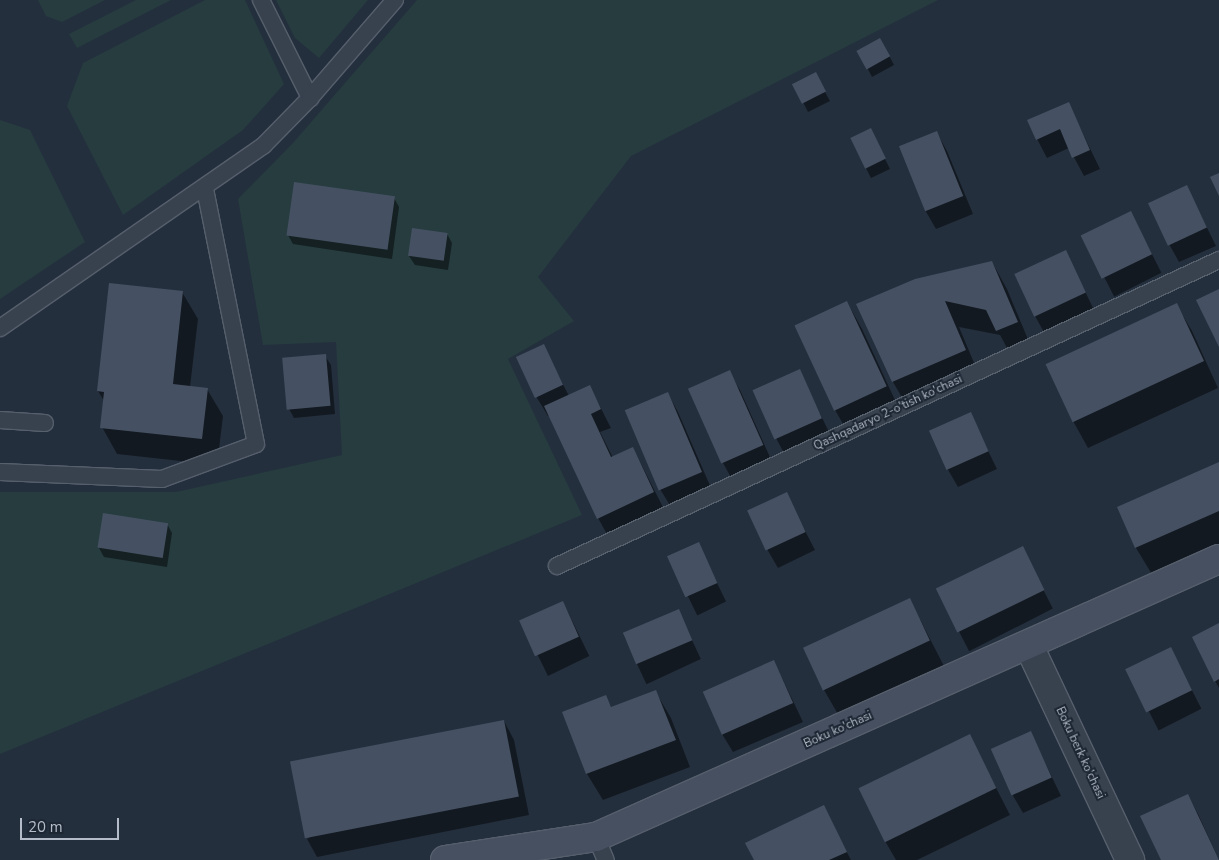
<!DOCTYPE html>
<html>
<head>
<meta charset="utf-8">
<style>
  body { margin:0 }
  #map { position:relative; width:1219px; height:860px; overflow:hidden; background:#242f3e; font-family:"Nunito Sans",sans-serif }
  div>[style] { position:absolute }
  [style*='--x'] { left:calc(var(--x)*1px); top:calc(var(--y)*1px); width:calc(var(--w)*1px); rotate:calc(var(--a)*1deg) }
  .green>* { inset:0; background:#263c3f }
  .shadow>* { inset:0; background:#0007; transform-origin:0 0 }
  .building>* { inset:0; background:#455162; transform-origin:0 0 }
  .roads { filter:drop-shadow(1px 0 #565f6c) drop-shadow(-1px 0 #565f6c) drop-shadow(0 1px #565f6c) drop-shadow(0 -1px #565f6c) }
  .lane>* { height:16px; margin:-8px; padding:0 8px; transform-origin:8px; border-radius:8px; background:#38414e }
  .street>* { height:28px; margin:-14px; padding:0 14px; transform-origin:14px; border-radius:14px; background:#38414e }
  .secondary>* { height:28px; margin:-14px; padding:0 14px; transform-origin:14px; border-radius:14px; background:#465061 }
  span { translate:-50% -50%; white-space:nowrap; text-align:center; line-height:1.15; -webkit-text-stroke:4px #1d2633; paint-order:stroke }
  .street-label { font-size:12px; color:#b4bcc9 }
  .scale { position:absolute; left:20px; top:818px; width:99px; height:22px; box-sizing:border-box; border:2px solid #b4bcc9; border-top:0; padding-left:6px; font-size:15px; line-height:18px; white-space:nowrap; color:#b4bcc9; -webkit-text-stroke:4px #1d2633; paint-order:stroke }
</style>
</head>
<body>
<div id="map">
  <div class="green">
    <div style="clip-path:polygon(38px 0,105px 0,62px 22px,46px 16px)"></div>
    <div style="clip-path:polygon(136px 0,171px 0,77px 48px,69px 34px)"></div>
    <div style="clip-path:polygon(205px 0,245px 0,284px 84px,243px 130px,123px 215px,67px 106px,83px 63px)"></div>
    <div style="clip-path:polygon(276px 0,368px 0,319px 58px,295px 38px)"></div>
    <div style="clip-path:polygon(417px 0,938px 0,631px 156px,538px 277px,574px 321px,508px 359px,582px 515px,0 754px,0 492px,176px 492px,342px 455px,336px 342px,263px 345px,238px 199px,293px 143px)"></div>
    <div style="clip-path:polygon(0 120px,30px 130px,85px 242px,0 299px)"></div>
  </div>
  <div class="shadow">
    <div style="clip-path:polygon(885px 48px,894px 65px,872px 77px,858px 50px)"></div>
    <div style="clip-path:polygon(820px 83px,830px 101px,808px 112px,794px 84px)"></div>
    <div style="clip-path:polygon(1068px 103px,1100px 169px,1084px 176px,1069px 148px,1047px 158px,1037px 139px)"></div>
    <div style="clip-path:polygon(937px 133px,947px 151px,973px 214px,936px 229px,925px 210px)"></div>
    <div style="clip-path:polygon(851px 139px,875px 139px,890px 169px,871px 178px)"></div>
    <div style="clip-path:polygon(1187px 187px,1216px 246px,1179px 262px,1169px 244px)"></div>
    <div style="clip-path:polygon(394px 198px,399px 207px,392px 259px,293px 244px,288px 235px)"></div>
    <div style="left:1131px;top:213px;width:67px;height:53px;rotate:63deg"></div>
    <div style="clip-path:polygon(447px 234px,452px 243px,448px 270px,415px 265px,409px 256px)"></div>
    <div style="clip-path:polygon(1066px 252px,1095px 312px,1045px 334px,1035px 316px)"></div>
    <div style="clip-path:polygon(992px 262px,1007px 289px,1032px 349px,1012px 357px,1000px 335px,959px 327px,980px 377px,908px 408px,893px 382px,858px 305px)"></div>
    <div style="clip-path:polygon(182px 292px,198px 319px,190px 387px,207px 389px,223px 416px,217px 465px,117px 454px,102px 427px,104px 401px,98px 391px)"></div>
    <div style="clip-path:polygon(847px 302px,862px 329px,901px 413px,850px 436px,835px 410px,796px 326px)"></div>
    <div style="clip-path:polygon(1176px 304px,1192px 331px,1218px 388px,1088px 448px,1073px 421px)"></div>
    <div style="clip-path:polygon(543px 346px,569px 396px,590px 387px,611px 428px,600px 432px,613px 458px,633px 448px,669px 519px,613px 545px,598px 518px,550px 415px,548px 416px,537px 398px)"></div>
    <div style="clip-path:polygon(325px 356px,331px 365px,335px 414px,294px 418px,289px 409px)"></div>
    <div style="clip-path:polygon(799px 371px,831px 436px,786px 457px,776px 438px)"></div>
    <div style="clip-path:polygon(729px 372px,740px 390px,773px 464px,733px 481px,723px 463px)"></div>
    <div style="clip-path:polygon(668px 394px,678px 412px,712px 490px,671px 507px,660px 489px)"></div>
    <div style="clip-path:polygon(970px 414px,997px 469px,958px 487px,947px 468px)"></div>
    <div style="clip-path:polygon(1219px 463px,1219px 553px,1156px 581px,1136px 548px,1119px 508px)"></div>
    <div style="clip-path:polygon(786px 494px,815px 550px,778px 568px,767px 549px)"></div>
    <div style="clip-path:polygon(167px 524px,172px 533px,167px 567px,104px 557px,99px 548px)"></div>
    <div style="left:698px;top:544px;width:64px;height:32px;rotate:64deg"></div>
    <div style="left:1022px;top:548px;width:68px;height:94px;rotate:63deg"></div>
    <div style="clip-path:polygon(910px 600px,945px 668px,839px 716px,824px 690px)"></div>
    <div style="left:563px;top:602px;width:60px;height:46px;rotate:64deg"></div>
    <div style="left:678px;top:610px;width:54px;height:60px;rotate:65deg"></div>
    <div style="clip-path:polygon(1219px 625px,1219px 688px,1215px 681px)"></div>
    <div style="left:1171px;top:649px;width:67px;height:48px;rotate:63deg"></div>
    <div style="clip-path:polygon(774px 661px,803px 722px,733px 752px,722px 734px)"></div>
    <div style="clip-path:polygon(655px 691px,671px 718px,690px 767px,603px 800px,587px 774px,564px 713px,605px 697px,612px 708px)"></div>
    <div style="clip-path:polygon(504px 721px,514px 740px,529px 815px,317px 857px,307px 839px)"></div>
    <div style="clip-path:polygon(1031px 733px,1061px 796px,1023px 813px,1012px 794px)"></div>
    <div style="clip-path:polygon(969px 735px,1010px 815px,917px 860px,896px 860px,885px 841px)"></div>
    <div style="clip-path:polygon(1188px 795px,1198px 814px,1219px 860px,1162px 860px)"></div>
    <div style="clip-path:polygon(823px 807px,851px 860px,755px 860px)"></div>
  </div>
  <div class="building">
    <div style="left:880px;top:38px;width:21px;height:27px;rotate:61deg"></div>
    <div style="left:816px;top:72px;width:22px;height:27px;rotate:63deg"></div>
    <div style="clip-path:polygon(1069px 102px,1090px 150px,1072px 158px,1060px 129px,1036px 140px,1027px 120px)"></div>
    <div style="left:871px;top:128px;width:34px;height:23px;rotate:64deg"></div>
    <div style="left:937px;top:131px;width:70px;height:41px;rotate:68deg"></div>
    <div style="clip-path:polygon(1219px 173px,1219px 196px,1210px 177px)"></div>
    <div style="left:294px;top:182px;width:102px;height:54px;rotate:8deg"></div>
    <div style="left:1187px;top:185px;width:47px;height:43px;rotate:65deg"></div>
    <div style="left:1131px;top:211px;width:48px;height:56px;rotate:64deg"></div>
    <div style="left:412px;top:228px;width:36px;height:28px;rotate:8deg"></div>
    <div style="left:1066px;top:250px;width:47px;height:57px;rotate:65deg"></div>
    <div style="clip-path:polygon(992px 261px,1018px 322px,996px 331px,986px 310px,945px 301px,966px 350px,892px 382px,856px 304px,915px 279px)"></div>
    <div style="clip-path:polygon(109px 283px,183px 291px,173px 384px,208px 388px,202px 439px,100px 428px,104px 392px,97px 391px)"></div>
    <div style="clip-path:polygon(1219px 289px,1219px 347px,1196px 300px)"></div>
    <div style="left:847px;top:301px;width:94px;height:58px;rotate:65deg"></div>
    <div style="left:1177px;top:303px;width:64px;height:145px;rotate:65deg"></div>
    <div style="left:544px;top:344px;width:45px;height:31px;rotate:65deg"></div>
    <div style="left:326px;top:354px;width:52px;height:44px;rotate:85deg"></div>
    <div style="left:800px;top:369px;width:54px;height:52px;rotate:66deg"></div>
    <div style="left:730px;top:370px;width:82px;height:46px;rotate:66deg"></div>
    <div style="clip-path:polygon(590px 385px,601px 409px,591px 414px,611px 457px,633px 447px,654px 492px,597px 519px,544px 406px)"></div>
    <div style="left:668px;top:392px;width:87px;height:47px;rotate:67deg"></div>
    <div style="left:971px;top:412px;width:43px;height:46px;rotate:66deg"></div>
    <div style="clip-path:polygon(1219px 462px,1219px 511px,1135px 548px,1117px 507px)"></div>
    <div style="left:787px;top:492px;width:44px;height:44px;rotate:65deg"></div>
    <div style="left:103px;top:513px;width:66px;height:35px;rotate:9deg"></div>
    <div style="left:699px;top:542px;width:45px;height:35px;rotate:66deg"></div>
    <div style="left:1023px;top:546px;width:49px;height:97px;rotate:64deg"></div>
    <div style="left:910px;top:598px;width:47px;height:118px;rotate:65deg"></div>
    <div style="left:563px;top:601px;width:39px;height:48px;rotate:66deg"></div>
    <div style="left:679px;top:609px;width:34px;height:61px;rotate:67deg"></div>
    <div style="clip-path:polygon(1219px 623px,1219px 679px,1214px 682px,1192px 637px)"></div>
    <div style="left:1171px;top:647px;width:48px;height:51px;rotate:64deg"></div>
    <div style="left:774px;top:660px;width:47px;height:78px;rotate:66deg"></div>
    <div style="clip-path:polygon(656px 690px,676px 740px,586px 774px,562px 712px,606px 695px,611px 707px)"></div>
    <div style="left:504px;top:720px;width:78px;height:218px;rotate:79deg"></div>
    <div style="left:1031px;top:731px;width:51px;height:44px;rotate:66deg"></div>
    <div style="left:970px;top:734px;width:60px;height:124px;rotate:64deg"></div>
    <div style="clip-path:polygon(1188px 794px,1219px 860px,1161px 860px,1140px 816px)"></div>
    <div style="clip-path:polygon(824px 805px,847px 852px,829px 860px,754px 860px,745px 843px)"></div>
  </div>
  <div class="roads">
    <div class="lane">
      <div style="--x:261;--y:0;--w:110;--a:63.4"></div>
      <div style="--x:0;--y:328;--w:320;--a:-34.7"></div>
      <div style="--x:263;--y:146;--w:67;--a:-45.6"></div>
      <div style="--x:310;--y:98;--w:130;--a:-49.1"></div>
      <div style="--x:0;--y:420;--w:45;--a:3.8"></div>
      <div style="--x:0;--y:472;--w:162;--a:2.5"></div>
      <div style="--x:162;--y:479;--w:100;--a:-20.4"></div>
      <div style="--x:256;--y:444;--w:261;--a:-101.3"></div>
      <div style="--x:557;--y:566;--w:729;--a:-24.81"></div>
      <div style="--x:596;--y:837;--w:25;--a:67"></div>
    </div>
    <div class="street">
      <div style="--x:1029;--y:646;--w:237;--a:64.7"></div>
    </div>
    <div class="secondary">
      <div style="--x:445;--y:860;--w:153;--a:-8.7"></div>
      <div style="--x:596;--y:837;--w:682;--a:-24.05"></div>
    </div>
  </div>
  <div class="street-label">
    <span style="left:888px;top:413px;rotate:-25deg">Qashqadaryo 2-o'tish ko'chasi</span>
    <span style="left:838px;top:730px;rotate:-24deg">Boku ko'chasi</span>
    <span style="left:1080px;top:753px;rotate:65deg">Boku berk ko'chasi</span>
  </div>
  <div class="scale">20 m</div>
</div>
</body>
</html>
